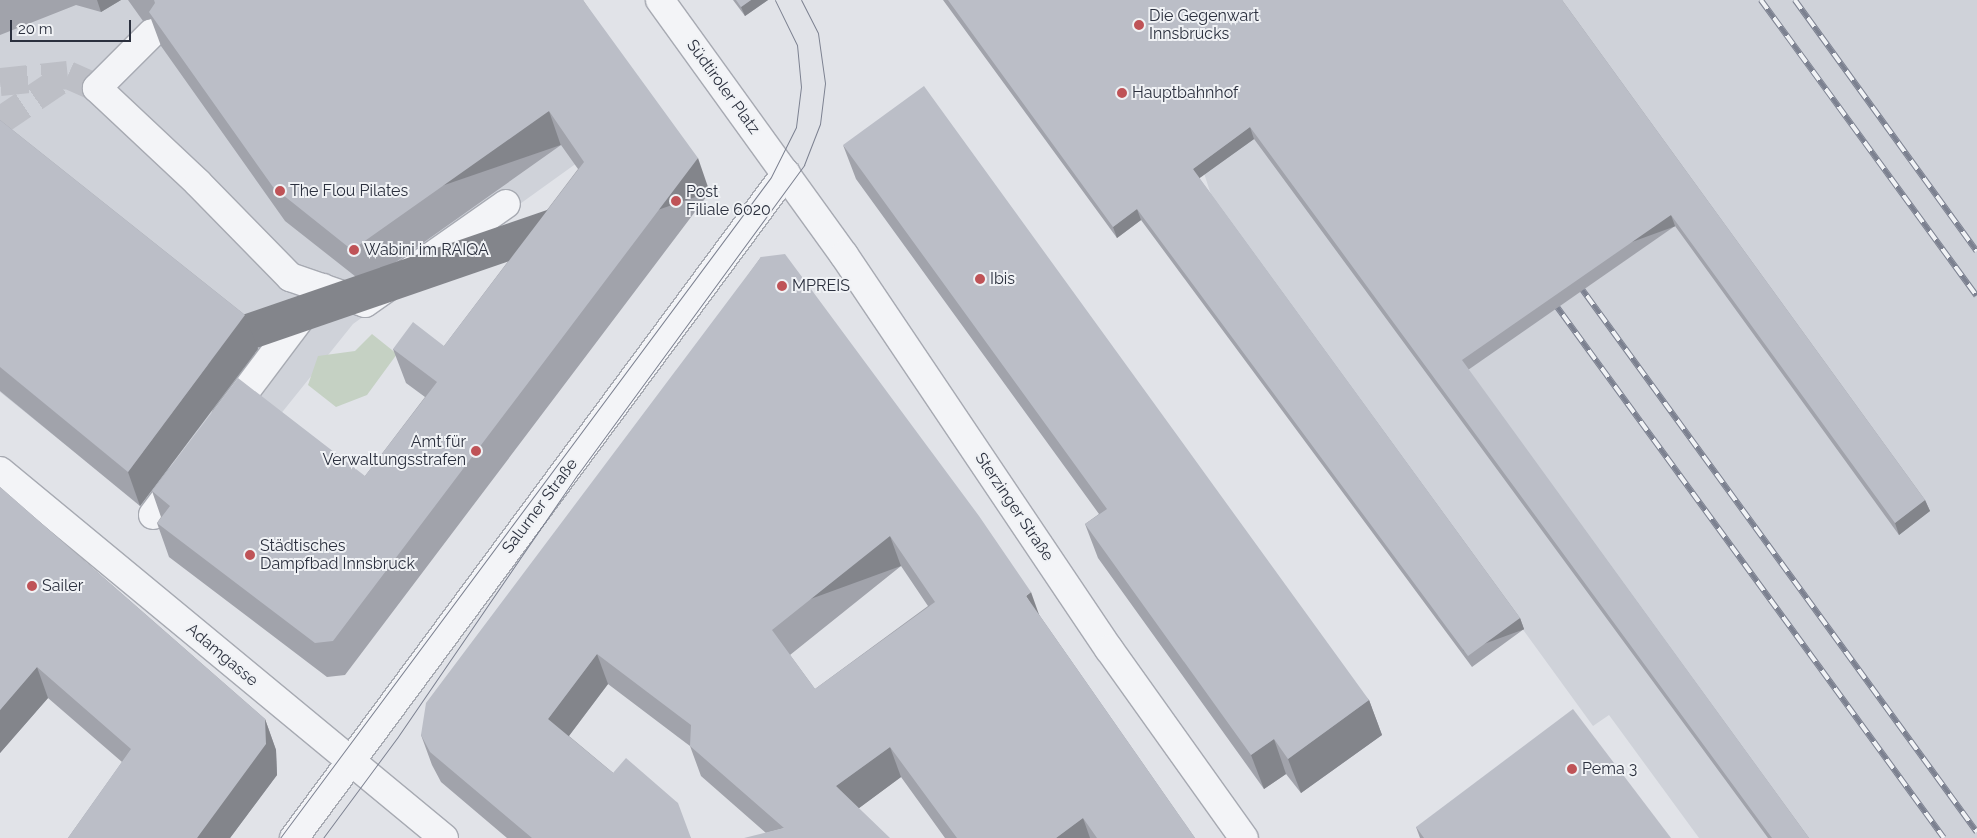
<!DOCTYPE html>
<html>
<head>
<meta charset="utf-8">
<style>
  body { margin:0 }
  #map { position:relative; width:1977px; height:838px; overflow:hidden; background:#e1e3e8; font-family:Raleway,sans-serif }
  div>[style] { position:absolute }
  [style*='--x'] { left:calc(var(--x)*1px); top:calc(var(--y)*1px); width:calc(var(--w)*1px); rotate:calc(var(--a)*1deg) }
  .built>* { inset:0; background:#cfd2d9 }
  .green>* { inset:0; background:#c5d1c3 }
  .pedestrian-tunnel>* { height:28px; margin-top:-14px; transform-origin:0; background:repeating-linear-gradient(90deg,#bdbfc6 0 28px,transparent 0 42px) }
  .roads { filter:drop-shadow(1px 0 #a7aab2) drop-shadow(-1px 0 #a7aab2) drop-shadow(0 1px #a7aab2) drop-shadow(0 -1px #a7aab2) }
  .pedestrian>* { height:28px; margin:-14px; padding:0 14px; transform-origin:14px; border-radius:14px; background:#f3f4f7 }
  .minor>* { height:28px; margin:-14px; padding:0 14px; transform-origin:14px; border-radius:14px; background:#f3f4f7 }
  .tertiary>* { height:28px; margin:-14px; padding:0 14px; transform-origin:14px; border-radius:14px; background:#f3f4f7 }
  .tram>* { height:1px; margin:-0.5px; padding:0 0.5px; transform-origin:0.5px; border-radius:0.5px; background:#7c8190 }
  .rail>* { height:5.5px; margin-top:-2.75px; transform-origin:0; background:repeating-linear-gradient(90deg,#f0f2f5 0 11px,#7c8190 0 22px); box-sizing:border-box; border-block:1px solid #7c8190 }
  .wall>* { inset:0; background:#a1a3ab }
  .shaded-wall>* { inset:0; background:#83858b; transform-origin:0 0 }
  .building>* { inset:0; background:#bbbec7 }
  .dots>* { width:14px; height:14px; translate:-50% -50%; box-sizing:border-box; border:2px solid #f0f2f5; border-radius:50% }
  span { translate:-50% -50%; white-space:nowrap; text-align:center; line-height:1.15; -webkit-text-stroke:4px #f0f2f5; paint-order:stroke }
  .poi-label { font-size:16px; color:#2b303e }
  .left { translate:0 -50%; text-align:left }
  .right { translate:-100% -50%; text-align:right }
  .street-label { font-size:16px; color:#2b303e }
  .scale { position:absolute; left:10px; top:20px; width:121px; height:22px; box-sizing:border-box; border:2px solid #2b303e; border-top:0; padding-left:6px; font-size:15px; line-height:18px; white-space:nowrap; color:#2b303e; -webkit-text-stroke:4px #f0f2f5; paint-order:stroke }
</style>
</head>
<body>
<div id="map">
  <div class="built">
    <div style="clip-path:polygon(0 0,574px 0,652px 109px,353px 324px,181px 538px,0 392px)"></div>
    <div style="clip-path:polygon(1120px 0,1977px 0,1977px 838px,1699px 838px,1609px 715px,1593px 726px,1214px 204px,1202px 167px)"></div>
  </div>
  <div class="green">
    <div style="clip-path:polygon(372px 334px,397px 354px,367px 395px,336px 407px,308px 385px,318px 356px,355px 351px)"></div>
  </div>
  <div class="pedestrian-tunnel">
    <div style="--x:0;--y:82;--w:68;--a:-5.9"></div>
    <div style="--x:68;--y:75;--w:32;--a:24"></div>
    <div style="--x:0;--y:121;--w:78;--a:-34.1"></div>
  </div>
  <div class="roads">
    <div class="pedestrian">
      <div style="--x:152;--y:33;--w:78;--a:135"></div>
      <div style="--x:97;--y:88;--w:139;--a:43.2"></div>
      <div style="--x:198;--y:183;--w:132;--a:45.6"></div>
      <div style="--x:290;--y:277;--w:79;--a:19.1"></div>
      <div style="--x:365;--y:303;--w:172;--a:-35.1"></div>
      <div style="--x:227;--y:416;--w:160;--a:-53.1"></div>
      <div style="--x:153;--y:515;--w:45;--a:-53.1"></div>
    </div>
    <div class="minor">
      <div style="--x:0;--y:471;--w:576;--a:39.58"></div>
    </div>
    <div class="tertiary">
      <div style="--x:660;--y:0;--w:314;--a:54.2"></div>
      <div style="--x:844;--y:255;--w:475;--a:56.1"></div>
      <div style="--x:1109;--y:649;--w:232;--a:54.5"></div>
      <div style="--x:294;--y:838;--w:827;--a:-53.5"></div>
    </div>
  </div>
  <div class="tram">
    <div style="--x:280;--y:838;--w:823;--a:-53.39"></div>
    <div style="--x:771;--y:177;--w:56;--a:-63.4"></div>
    <div style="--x:796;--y:127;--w:40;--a:-82.9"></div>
    <div style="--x:801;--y:87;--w:42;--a:-95.4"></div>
    <div style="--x:797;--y:45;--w:50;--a:-116.1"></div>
    <div style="--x:323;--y:838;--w:124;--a:-53.5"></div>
    <div style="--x:397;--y:738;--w:320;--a:-55.6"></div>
    <div style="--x:578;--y:474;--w:383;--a:-53.8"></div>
    <div style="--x:804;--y:165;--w:44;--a:-68.7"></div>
    <div style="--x:820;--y:124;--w:41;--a:-83"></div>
    <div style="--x:825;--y:83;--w:50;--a:-98"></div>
    <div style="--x:818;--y:33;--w:37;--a:-117"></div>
  </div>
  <div class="rail">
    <div style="--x:1761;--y:0;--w:366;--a:53.9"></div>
    <div style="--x:1795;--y:0;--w:310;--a:54.1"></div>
    <div style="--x:1574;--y:278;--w:685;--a:53.97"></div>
    <div style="--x:1550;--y:297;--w:669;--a:53.93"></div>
  </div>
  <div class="wall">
    <div style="clip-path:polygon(0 0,121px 0,101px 12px,76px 5px,0 35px)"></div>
    <div style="clip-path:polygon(128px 0,583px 0,710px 192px,345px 675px,327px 677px,169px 557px,157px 523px,161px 517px,152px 491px,365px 476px,425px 397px,406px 383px,393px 349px,444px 346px,578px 169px,561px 145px,365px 284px,285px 221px,161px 46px,151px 19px,143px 21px)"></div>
    <div style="clip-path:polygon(733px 0,768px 0,745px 16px)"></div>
    <div style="clip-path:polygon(943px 0,1562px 0,1925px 500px,1930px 511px,1899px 535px,1675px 226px,1468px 370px,1809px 838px,1768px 838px,1254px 139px,1199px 178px,1520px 618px,1524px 629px,1472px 667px,1141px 220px,1117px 238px)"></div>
    <div style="clip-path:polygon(0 120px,245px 315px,258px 349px,140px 506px,0 391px)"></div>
    <div style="clip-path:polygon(843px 145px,1369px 700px,1382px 735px,1301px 793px,1286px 774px,1264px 789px,1098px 558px,1085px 524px,1099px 514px,856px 179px)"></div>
    <div style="clip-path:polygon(evenodd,761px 257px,1040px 616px,1195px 838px,945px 838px,901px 777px,859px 808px,766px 833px,701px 776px,690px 746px,608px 684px,569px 736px,691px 838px,507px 838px,441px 782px,432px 765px,421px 735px,761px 257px,901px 566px,928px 606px,815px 689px,790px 655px,901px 566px)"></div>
    <div style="clip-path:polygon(0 487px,265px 719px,276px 750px,277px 775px,230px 838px,68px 838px,122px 762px,48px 698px,0 753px)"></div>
    <div style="clip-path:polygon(1416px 827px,1671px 838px,1420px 838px)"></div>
  </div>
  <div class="shaded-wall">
    <div style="clip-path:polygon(97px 0,121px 0,101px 12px)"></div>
    <div style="clip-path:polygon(751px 0,768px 0,745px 16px,741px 7px)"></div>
    <div style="left:549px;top:111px;width:36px;height:241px;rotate:71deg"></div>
    <div style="clip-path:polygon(1250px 127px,1254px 139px,1197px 180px,1193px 169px)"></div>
    <div style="left:698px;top:158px;width:36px;height:605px;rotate:71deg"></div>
    <div style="clip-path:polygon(1137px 209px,1141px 220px,1117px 238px,1113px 227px)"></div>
    <div style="left:1671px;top:215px;width:12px;height:254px;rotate:70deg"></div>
    <div style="clip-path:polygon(245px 315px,258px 349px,140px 506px,128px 472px)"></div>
    <div style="clip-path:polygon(1925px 500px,1930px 511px,1899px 535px,1895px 523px)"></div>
    <div style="left:890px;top:536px;width:32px;height:151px;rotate:70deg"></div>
    <div style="clip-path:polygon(1031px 592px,1042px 623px,1026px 596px)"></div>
    <div style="left:1520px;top:618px;width:12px;height:64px;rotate:70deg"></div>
    <div style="clip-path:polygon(597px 654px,608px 684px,559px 749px,548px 719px)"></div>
    <div style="clip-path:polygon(37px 667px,48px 698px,0 753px,0 710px)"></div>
    <div style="clip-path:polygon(1369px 700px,1382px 735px,1301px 793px,1288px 759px)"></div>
    <div style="clip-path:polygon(265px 719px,276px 750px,277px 775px,230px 838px,197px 838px)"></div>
    <div style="clip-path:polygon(1274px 739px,1286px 774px,1264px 789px,1251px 755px)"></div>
    <div style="clip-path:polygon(890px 747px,901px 777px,847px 817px,836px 786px)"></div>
    <div style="clip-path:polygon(1083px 818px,1090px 838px,1056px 838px)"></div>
  </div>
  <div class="building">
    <div style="clip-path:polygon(154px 0,583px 0,698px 158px,333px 641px,315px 643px,157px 523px,170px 506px,152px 491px,238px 378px,365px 476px,437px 382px,393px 349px,413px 322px,444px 346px,584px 162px,549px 111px,352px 250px,273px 187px,149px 12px,155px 3px)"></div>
    <div style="clip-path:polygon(736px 0,751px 0,741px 7px)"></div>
    <div style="clip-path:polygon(948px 0,1562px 0,1925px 500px,1895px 523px,1671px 215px,1462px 360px,1809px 838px,1772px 838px,1250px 127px,1193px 169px,1520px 618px,1468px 656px,1137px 209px,1113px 227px)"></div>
    <div style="clip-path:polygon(924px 86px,1369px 700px,1288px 759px,1274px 739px,1251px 755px,1085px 524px,1107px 509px,843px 145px)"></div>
    <div style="clip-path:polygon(0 120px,245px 315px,128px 472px,0 367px)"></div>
    <div style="clip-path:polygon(evenodd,785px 254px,979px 516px,1031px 592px,1026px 596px,1195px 838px,1097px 838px,1083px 818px,1056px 838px,957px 838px,890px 747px,836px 786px,890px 838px,744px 838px,784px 828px,690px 746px,691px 725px,597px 654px,548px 719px,613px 773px,626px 758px,678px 803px,691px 838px,532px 838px,430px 752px,421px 735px,426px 703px,761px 257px,785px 254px,890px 536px,935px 602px,815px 689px,772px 630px,890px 536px)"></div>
    <div style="clip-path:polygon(0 487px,265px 719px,266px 744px,197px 838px,68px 838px,131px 749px,37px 667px,0 710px)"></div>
    <div style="clip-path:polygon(1573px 709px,1671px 838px,1424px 838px,1416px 827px)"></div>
  </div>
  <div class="dots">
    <div style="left:1139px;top:25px;background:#bf5357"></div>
    <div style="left:1122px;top:93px;background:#bf5357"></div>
    <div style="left:280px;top:191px;background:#bf5357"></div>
    <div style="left:676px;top:201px;background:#bf5357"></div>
    <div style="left:354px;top:250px;background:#bf5357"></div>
    <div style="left:980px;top:279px;background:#bf5357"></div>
    <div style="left:782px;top:286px;background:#bf5357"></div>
    <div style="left:476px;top:451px;background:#bf5357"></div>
    <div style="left:250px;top:555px;background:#bf5357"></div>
    <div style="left:32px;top:586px;background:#bf5357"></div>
    <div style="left:1572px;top:769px;background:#bf5357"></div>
  </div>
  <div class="poi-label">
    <span class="left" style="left:1149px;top:25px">Die Gegenwart<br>Innsbrucks</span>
    <span class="left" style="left:1132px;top:93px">Hauptbahnhof</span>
    <span class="left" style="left:290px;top:191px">The Flou Pilates</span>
    <span class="left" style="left:686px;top:201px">Post<br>Filiale 6020</span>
    <span class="left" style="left:364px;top:250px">Wabini im RAIQA</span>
    <span class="left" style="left:990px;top:279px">Ibis</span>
    <span class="left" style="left:792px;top:286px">MPREIS</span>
    <span class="right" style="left:466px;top:451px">Amt für<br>Verwaltungsstrafen</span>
    <span class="left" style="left:260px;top:555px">Städtisches<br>Dampfbad Innsbruck</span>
    <span class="left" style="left:42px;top:586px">Sailer</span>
    <span class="left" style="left:1582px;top:769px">Pema 3</span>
  </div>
  <div class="street-label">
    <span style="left:723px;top:87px;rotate:54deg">Südtiroler Platz</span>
    <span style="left:540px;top:506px;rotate:-53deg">Salurner Straße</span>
    <span style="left:1014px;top:507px;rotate:56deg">Sterzinger Straße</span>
    <span style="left:222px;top:655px;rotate:40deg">Adamgasse</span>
  </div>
  <div class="scale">20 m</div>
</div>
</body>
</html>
